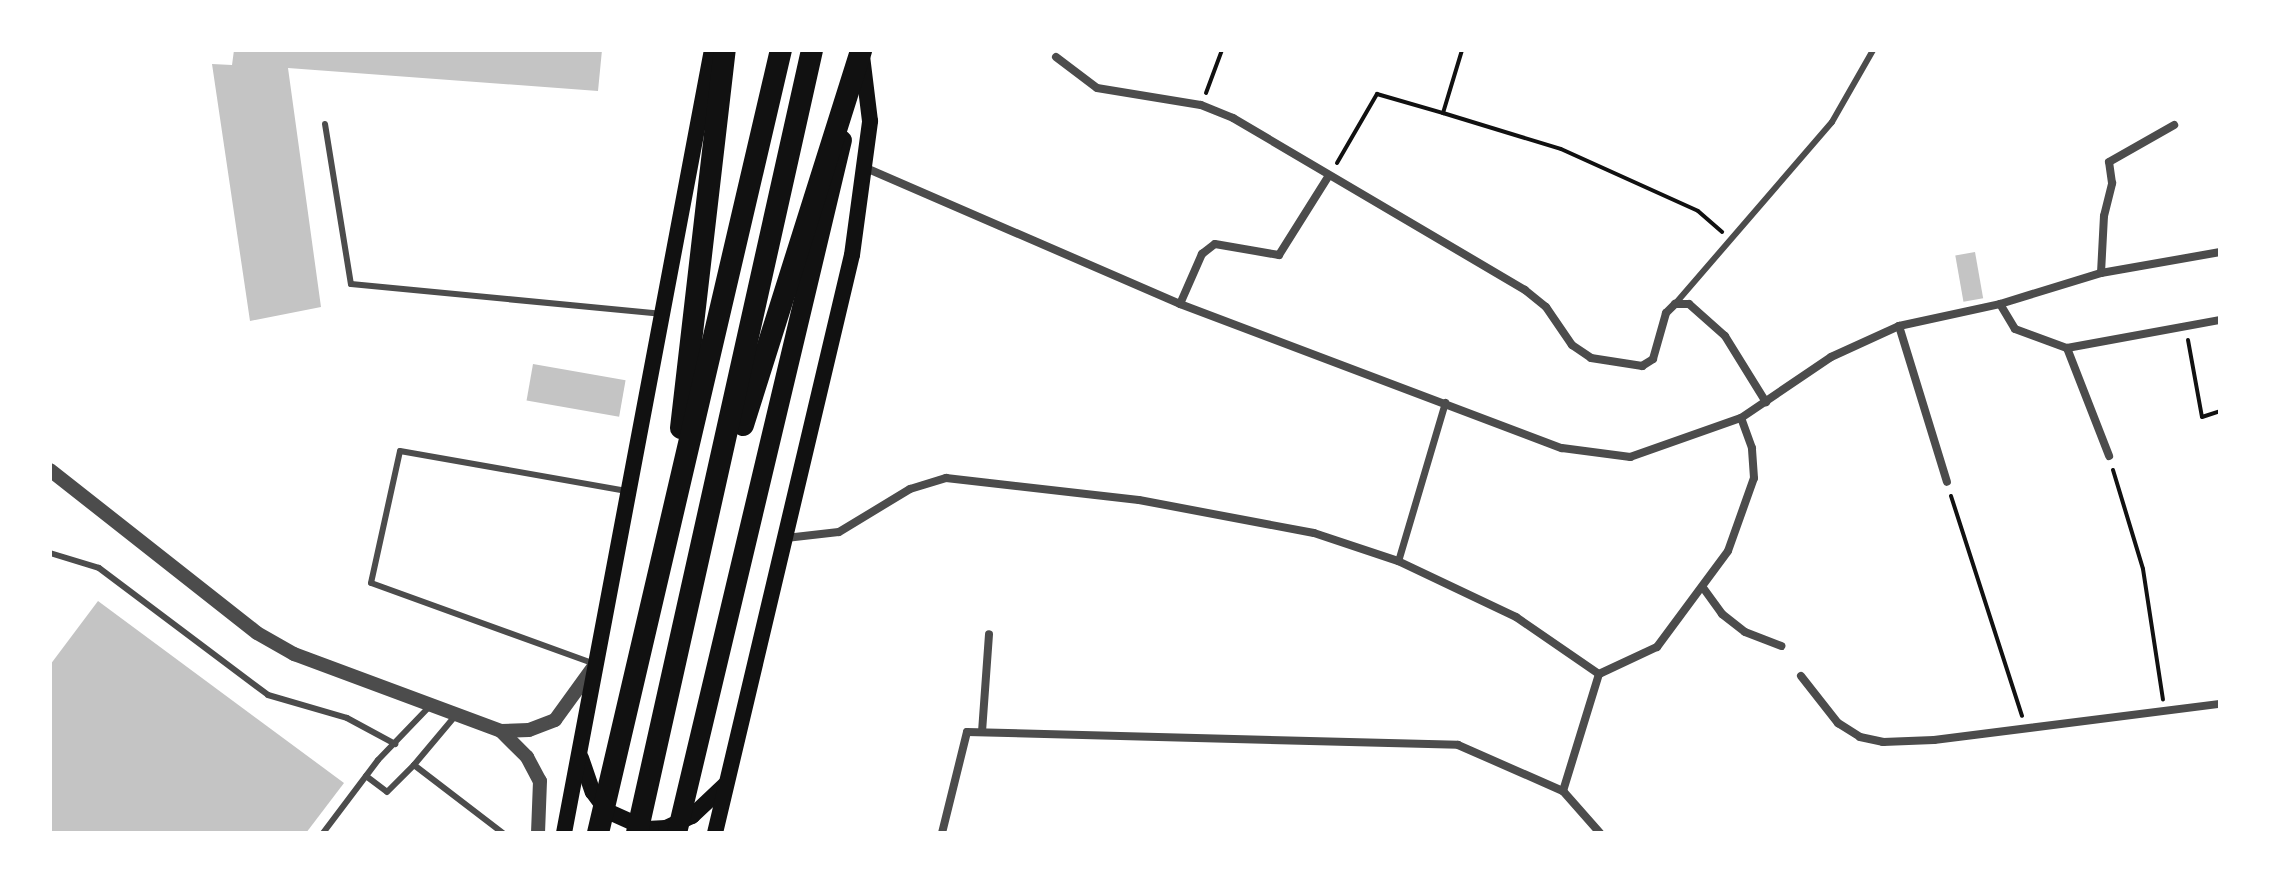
<!DOCTYPE html>
<html>
<head>
<meta charset="utf-8">
<style>
  body { margin:0 }
  #map { position:relative; width:2270px; height:883px; overflow:hidden; background:#fff; font-family:"Noto Sans",sans-serif }
  div>[style] { position:absolute }
  [style*='--x'] { left:calc(var(--x)*1px); top:calc(var(--y)*1px); width:calc(var(--w)*1px); rotate:calc(var(--a)*1deg) }
  .building>* { inset:0; background:#c4c4c4; transform-origin:0 0 }
  .path>* { height:4px; margin:-2px; padding:0 2px; transform-origin:2px; border-radius:2px; background:#111 }
  .service>* { height:6px; margin:-3px; padding:0 3px; transform-origin:3px; border-radius:3px; background:#4c4c4c }
  .pedestrian>* { height:7px; margin:-3.5px; padding:0 3.5px; transform-origin:3.5px; border-radius:3.5px; background:#4c4c4c }
  .minor>* { height:8px; margin:-4px; padding:0 4px; transform-origin:4px; border-radius:4px; background:#4c4c4c }
  .tertiary>* { height:14px; margin:-7px; padding:0 7px; transform-origin:7px; border-radius:7px; background:#4c4c4c }
  .secondary>* { height:16px; margin:-8px; padding:0 8px; transform-origin:8px; border-radius:8px; background:#111 }
  .primary>* { height:20px; margin:-10px; padding:0 10px; transform-origin:10px; border-radius:10px; background:#111 }
  .trunk>* { height:22px; margin:-11px; padding:0 11px; transform-origin:11px; border-radius:11px; background:#111 }
  span { translate:-50% -50%; white-space:nowrap; text-align:center; line-height:1.15; -webkit-text-stroke:6px #fff; paint-order:stroke }
  .frame { position:absolute; inset:0; border:52px solid #fff; pointer-events:none }
</style>
</head>
<body>
<div id="map">
  <div class="building">
    <div style="clip-path:polygon(234px 50px,602px 50px,598px 91px,288px 68px,321px 307px,250px 321px,212px 64px,232px 65px)"></div>
    <div style="left:1975px;top:252px;width:47px;height:20px;rotate:80deg"></div>
    <div style="left:533px;top:364px;width:94px;height:37px;rotate:10deg"></div>
    <div style="clip-path:polygon(98px 601px,344px 783px,306px 833px,50px 833px,50px 665px)"></div>
  </div>
  <div class="path">
    <div style="--x:912;--y:50;--w:43;--a:0"></div>
    <div style="--x:1206;--y:93;--w:46;--a:-69.6"></div>
    <div style="--x:1443;--y:113;--w:123;--a:17"></div>
    <div style="--x:1561;--y:149;--w:150;--a:24.3"></div>
    <div style="--x:1698;--y:211;--w:32;--a:41"></div>
    <div style="--x:1337;--y:163;--w:80;--a:-59.9"></div>
    <div style="--x:1377;--y:94;--w:69;--a:16.1"></div>
    <div style="--x:1443;--y:113;--w:66;--a:-73.2"></div>
    <div style="--x:2188;--y:340;--w:78;--a:79.7"></div>
    <div style="--x:2202;--y:417;--w:19;--a:-18"></div>
    <div style="--x:2113;--y:470;--w:103;--a:73.1"></div>
    <div style="--x:2143;--y:569;--w:132;--a:81.3"></div>
    <div style="--x:1951;--y:496;--w:231;--a:72.1"></div>
  </div>
  <div class="service">
    <div style="--x:325;--y:124;--w:162;--a:80.8"></div>
    <div style="--x:351;--y:284;--w:311;--a:5.5"></div>
    <div style="--x:1675;--y:304;--w:240;--a:-49.2"></div>
    <div style="--x:1832;--y:122;--w:83;--a:-60.3"></div>
    <div style="--x:50;--y:553;--w:51;--a:17"></div>
    <div style="--x:99;--y:568;--w:211;--a:36.9"></div>
    <div style="--x:268;--y:695;--w:82;--a:16.2"></div>
    <div style="--x:347;--y:718;--w:55;--a:28.4"></div>
    <div style="--x:595;--y:664;--w:238;--a:-160.1"></div>
    <div style="--x:371;--y:583;--w:135;--a:-77.6"></div>
    <div style="--x:400;--y:451;--w:230;--a:10"></div>
    <div style="--x:414;--y:765;--w:65;--a:-50"></div>
    <div style="--x:366;--y:776;--w:26;--a:37"></div>
    <div style="--x:387;--y:792;--w:38;--a:-45"></div>
    <div style="--x:414;--y:765;--w:112;--a:37.4"></div>
    <div style="--x:323;--y:833;--w:91;--a:-53"></div>
    <div style="--x:378;--y:760;--w:76;--a:-46.1"></div>
  </div>
  <div class="pedestrian">
    <div style="--x:1398;--y:561;--w:166;--a:-73.5"></div>
  </div>
  <div class="minor">
    <div style="--x:1056;--y:57;--w:51;--a:37.1"></div>
    <div style="--x:1097;--y:88;--w:105;--a:9.3"></div>
    <div style="--x:1201;--y:105;--w:35;--a:22"></div>
    <div style="--x:1233;--y:118;--w:339;--a:30.5"></div>
    <div style="--x:1525;--y:290;--w:27;--a:39"></div>
    <div style="--x:1546;--y:307;--w:46;--a:55.6"></div>
    <div style="--x:1572;--y:345;--w:23;--a:34"></div>
    <div style="--x:1591;--y:358;--w:52;--a:8.9"></div>
    <div style="--x:1642;--y:366;--w:13;--a:-32"></div>
    <div style="--x:1653;--y:359;--w:48;--a:-74.2"></div>
    <div style="--x:1666;--y:313;--w:13;--a:-45"></div>
    <div style="--x:1675;--y:304;--w:14;--a:0"></div>
    <div style="--x:1689;--y:304;--w:48;--a:41.6"></div>
    <div style="--x:1725;--y:336;--w:78;--a:58.2"></div>
    <div style="--x:866;--y:168;--w:342;--a:23.4"></div>
    <div style="--x:1180;--y:304;--w:408;--a:20.7"></div>
    <div style="--x:1562;--y:448;--w:69;--a:7.5"></div>
    <div style="--x:1630;--y:457;--w:118;--a:-19.4"></div>
    <div style="--x:2101;--y:273;--w:57;--a:-87"></div>
    <div style="--x:2104;--y:216;--w:34;--a:-76"></div>
    <div style="--x:2112;--y:183;--w:21;--a:-98"></div>
    <div style="--x:2109;--y:162;--w:75;--a:-29.6"></div>
    <div style="--x:1180;--y:304;--w:55;--a:-66.3"></div>
    <div style="--x:1202;--y:254;--w:16;--a:-38"></div>
    <div style="--x:1215;--y:244;--w:65;--a:9.8"></div>
    <div style="--x:1279;--y:255;--w:92;--a:-57.9"></div>
    <div style="--x:2000;--y:304;--w:29;--a:59"></div>
    <div style="--x:2015;--y:329;--w:55;--a:20.1"></div>
    <div style="--x:2067;--y:348;--w:116;--a:68.7"></div>
    <div style="--x:1899;--y:326;--w:163;--a:72.9"></div>
    <div style="--x:2067;--y:348;--w:156;--a:-10.4"></div>
    <div style="--x:786;--y:538;--w:53;--a:-6.5"></div>
    <div style="--x:839;--y:532;--w:83;--a:-31.2"></div>
    <div style="--x:910;--y:489;--w:38;--a:-17"></div>
    <div style="--x:946;--y:478;--w:194;--a:6.5"></div>
    <div style="--x:1139;--y:500;--w:178;--a:10.7"></div>
    <div style="--x:1314;--y:533;--w:89;--a:18.4"></div>
    <div style="--x:1398;--y:561;--w:131;--a:25.4"></div>
    <div style="--x:1516;--y:617;--w:101;--a:34.5"></div>
    <div style="--x:1704;--y:589;--w:31;--a:54"></div>
    <div style="--x:1722;--y:614;--w:29;--a:38"></div>
    <div style="--x:1745;--y:632;--w:39;--a:21"></div>
    <div style="--x:1599;--y:674;--w:64;--a:-25"></div>
    <div style="--x:1657;--y:647;--w:119;--a:-53.5"></div>
    <div style="--x:1728;--y:551;--w:77;--a:-70.4"></div>
    <div style="--x:1754;--y:478;--w:30;--a:-94"></div>
    <div style="--x:1752;--y:448;--w:32;--a:-110"></div>
    <div style="--x:1741;--y:418;--w:109;--a:-34.1"></div>
    <div style="--x:1831;--y:357;--w:75;--a:-24.5"></div>
    <div style="--x:1899;--y:326;--w:103;--a:-12.3"></div>
    <div style="--x:2000;--y:304;--w:106;--a:-17.1"></div>
    <div style="--x:2101;--y:273;--w:121;--a:-10"></div>
    <div style="--x:1801;--y:676;--w:60;--a:51.8"></div>
    <div style="--x:1838;--y:723;--w:26;--a:32"></div>
    <div style="--x:1860;--y:737;--w:24;--a:12"></div>
    <div style="--x:1883;--y:742;--w:51;--a:-2.2"></div>
    <div style="--x:1934;--y:740;--w:288;--a:-7.2"></div>
    <div style="--x:982;--y:732;--w:98;--a:-85.9"></div>
    <div style="--x:1563;--y:791;--w:56;--a:48.6"></div>
    <div style="--x:942;--y:833;--w:104;--a:-76.1"></div>
    <div style="--x:967;--y:732;--w:491;--a:1.5"></div>
    <div style="--x:1458;--y:745;--w:115;--a:23.7"></div>
    <div style="--x:1563;--y:791;--w:122;--a:-72.9"></div>
  </div>
  <div class="tertiary">
    <div style="--x:50;--y:470;--w:263;--a:38.2"></div>
    <div style="--x:257;--y:633;--w:43;--a:29.6"></div>
    <div style="--x:294;--y:654;--w:221;--a:20.4"></div>
    <div style="--x:501;--y:731;--w:28;--a:-2"></div>
    <div style="--x:529;--y:730;--w:28;--a:-21"></div>
    <div style="--x:555;--y:720;--w:68;--a:-54"></div>
    <div style="--x:501;--y:731;--w:37;--a:45"></div>
    <div style="--x:527;--y:757;--w:27;--a:62"></div>
    <div style="--x:540;--y:781;--w:52;--a:92.2"></div>
  </div>
  <div class="secondary">
    <div style="--x:581;--y:758;--w:36;--a:71"></div>
    <div style="--x:593;--y:792;--w:24;--a:54"></div>
    <div style="--x:607;--y:811;--w:44;--a:24.2"></div>
    <div style="--x:647;--y:829;--w:19;--a:-3"></div>
    <div style="--x:666;--y:828;--w:29;--a:-25"></div>
    <div style="--x:692;--y:816;--w:45;--a:-43.2"></div>
    <div style="--x:564;--y:833;--w:797;--a:-79.3"></div>
    <div style="--x:715;--y:833;--w:594;--a:-76.67"></div>
    <div style="--x:852;--y:255;--w:135;--a:-82.3"></div>
    <div style="--x:870;--y:121;--w:65;--a:-97"></div>
  </div>
  <div class="primary">
    <div style="--x:677;--y:833;--w:712;--a:-76.61"></div>
  </div>
  <div class="trunk">
    <div style="--x:743;--y:425;--w:393;--a:-72.5"></div>
    <div style="--x:681;--y:428;--w:381;--a:-83.4"></div>
    <div style="--x:598;--y:833;--w:804;--a:-76.85"></div>
    <div style="--x:637;--y:833;--w:802;--a:-77.4"></div>
  </div>
  <div class="frame"></div>
</div>
</body>
</html>
